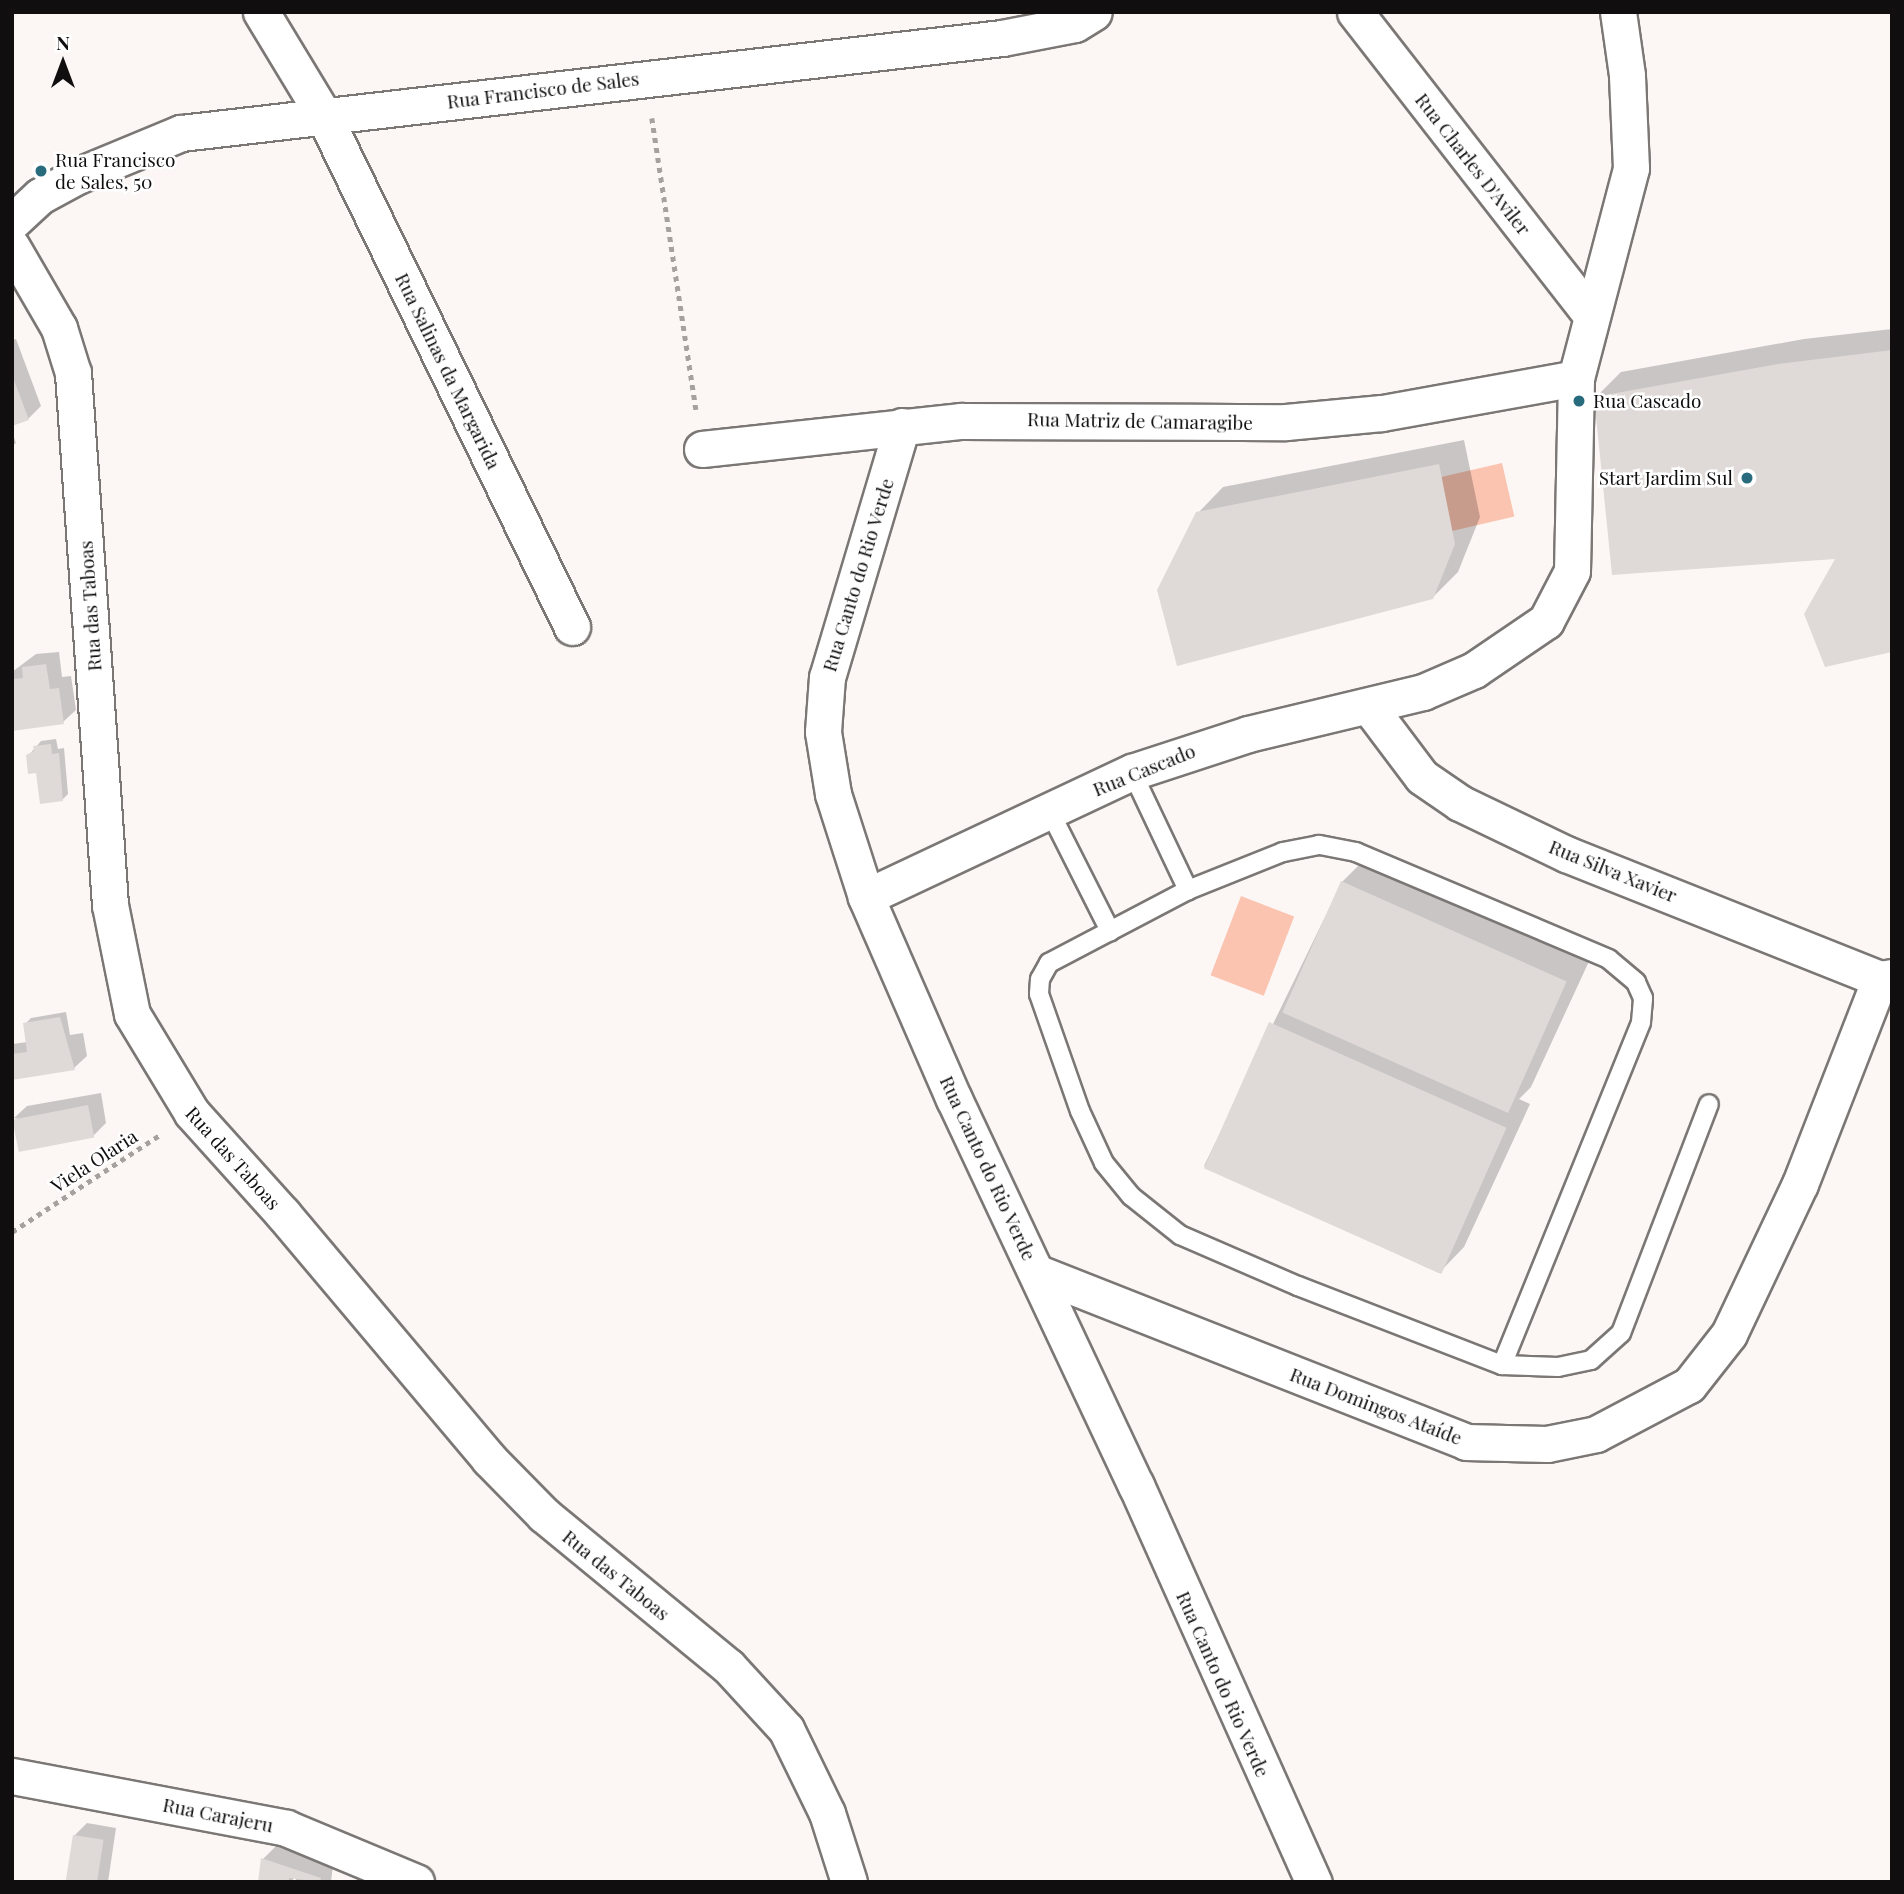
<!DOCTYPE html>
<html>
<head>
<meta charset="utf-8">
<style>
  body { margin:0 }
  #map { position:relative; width:1904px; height:1894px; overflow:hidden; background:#fcf7f5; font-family:"Playfair Display",serif }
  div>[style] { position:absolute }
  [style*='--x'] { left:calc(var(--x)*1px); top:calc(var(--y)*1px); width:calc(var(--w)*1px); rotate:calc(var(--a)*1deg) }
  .water>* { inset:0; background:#fbc4b1; transform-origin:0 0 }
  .shadow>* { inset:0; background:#0003 }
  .building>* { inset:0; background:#dfdad8; transform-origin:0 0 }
  .path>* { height:4.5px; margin-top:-2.25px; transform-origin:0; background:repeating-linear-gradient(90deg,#a5a19f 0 5px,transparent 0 10px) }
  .roads { filter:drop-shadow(2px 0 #7b7775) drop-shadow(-2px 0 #7b7775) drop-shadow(0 2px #7b7775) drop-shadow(0 -2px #7b7775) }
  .service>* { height:18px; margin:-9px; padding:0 9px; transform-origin:9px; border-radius:9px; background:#fff }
  .minor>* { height:35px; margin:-17.5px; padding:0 17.5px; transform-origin:17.5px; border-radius:17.5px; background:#fff }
  .dots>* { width:19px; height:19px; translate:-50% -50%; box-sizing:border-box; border:4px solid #fff; border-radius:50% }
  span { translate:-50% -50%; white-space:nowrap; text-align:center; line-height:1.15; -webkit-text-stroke:5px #fff; paint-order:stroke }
  .street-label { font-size:19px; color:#100e0e }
  .poi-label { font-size:19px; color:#100e0e }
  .left { translate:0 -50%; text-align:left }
  .right { translate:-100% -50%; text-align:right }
  .frame { position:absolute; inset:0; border:14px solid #100e0e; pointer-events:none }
  .north { position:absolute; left:28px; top:28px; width:70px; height:70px; -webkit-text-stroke:5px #fff; paint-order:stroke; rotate:0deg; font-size:19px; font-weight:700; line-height:28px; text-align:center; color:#100e0e }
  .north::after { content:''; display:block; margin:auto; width:24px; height:32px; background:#100e0e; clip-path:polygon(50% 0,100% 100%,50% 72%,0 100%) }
</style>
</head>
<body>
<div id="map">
  <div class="water">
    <div style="left:1502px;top:463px;width:55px;height:98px;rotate:77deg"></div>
    <div style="left:1241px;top:896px;width:57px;height:85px;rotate:21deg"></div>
  </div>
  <div class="shadow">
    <div style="clip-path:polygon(1892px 329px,1892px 650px,1839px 557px,1595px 398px,1621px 372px,1804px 339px)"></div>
    <div style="clip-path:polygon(16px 339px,41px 406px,28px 419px,12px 424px,12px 340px)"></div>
    <div style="clip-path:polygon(12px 432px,16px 443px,12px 446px)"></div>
    <div style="clip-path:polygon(1464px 440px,1480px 517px,1458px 572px,1432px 598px,1198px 513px,1223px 487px)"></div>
    <div style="clip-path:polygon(59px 652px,62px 677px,71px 676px,76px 710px,63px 722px,12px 729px,12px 672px,36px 654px)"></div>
    <div style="clip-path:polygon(56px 739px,58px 749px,64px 748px,68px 794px,62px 800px,28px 756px,41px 741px)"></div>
    <div style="clip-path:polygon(1368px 856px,1591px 957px,1531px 1087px,1519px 1099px,1530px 1104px,1464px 1247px,1439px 1273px,1204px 1166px,1342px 882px)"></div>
    <div style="clip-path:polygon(66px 1012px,70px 1035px,83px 1033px,87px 1056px,74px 1068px,12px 1078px,12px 1044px,28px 1042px,25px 1024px,31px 1018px)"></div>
    <div style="clip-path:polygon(101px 1093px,106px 1123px,93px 1136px,14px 1118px,27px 1106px)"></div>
    <div style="clip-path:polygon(87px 1823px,116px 1828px,108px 1882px,68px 1882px,74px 1836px)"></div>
    <div style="clip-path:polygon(276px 1846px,333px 1865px,331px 1882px,298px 1882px,294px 1877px,292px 1882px,260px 1882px,263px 1859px)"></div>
  </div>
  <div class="building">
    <div style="clip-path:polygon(1892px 350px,1892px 652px,1825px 667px,1804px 614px,1835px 559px,1612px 575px,1594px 397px,1778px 364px)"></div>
    <div style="clip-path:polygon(12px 375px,29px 420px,12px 426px)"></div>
    <div style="clip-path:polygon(1439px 464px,1455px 544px,1433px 599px,1177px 666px,1157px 590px,1196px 512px)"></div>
    <div style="clip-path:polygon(46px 664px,50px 689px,59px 688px,64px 724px,12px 731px,12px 679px,23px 678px,22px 667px)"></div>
    <div style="clip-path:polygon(51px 744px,52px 754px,59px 753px,63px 801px,40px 804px,36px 773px,28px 774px,26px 755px,34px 751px,33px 746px)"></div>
    <div style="left:1341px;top:881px;width:247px;height:144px;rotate:24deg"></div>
    <div style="clip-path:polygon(60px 1017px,75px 1070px,12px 1080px,12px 1054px,27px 1052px,23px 1023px)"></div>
    <div style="left:1269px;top:1022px;width:260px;height:160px;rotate:24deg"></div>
    <div style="left:88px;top:1105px;width:33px;height:77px;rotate:79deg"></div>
    <div style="left:73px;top:1835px;width:31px;height:48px;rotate:9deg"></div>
    <div style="clip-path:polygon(261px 1858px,321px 1878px,320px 1882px,289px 1878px,289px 1882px,258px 1882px)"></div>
  </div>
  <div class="path">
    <div style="--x:652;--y:118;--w:295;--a:81.4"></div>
    <div style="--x:12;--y:1232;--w:178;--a:-33.3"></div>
  </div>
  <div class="roads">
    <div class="service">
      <div style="--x:1132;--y:772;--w:131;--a:64.6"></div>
      <div style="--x:1049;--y:810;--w:136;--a:63.2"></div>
      <div style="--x:1502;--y:1365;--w:370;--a:-67.9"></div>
      <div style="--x:1641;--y:1022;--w:24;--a:-85"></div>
      <div style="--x:1643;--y:998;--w:17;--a:-114"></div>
      <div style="--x:1636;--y:982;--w:35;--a:-140"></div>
      <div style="--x:1609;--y:959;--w:275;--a:-157.1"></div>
      <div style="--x:1356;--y:852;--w:38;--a:-169"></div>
      <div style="--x:1319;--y:845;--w:37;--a:169"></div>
      <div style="--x:1283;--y:852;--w:102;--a:158.2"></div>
      <div style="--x:1188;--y:890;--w:157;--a:152.3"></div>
      <div style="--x:1049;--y:963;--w:18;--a:119"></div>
      <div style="--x:1040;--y:979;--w:15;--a:94"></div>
      <div style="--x:1039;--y:994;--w:124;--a:70.7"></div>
      <div style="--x:1080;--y:1111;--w:57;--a:65.2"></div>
      <div style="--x:1104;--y:1163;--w:43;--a:50.7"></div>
      <div style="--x:1131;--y:1196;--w:63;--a:38.5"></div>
      <div style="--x:1180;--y:1235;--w:129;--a:23.4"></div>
      <div style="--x:1298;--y:1286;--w:219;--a:21.2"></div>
      <div style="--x:1502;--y:1365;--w:56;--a:2"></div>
      <div style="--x:1558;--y:1367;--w:34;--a:-12"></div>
      <div style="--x:1591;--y:1360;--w:40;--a:-42"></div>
      <div style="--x:1621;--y:1333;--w:245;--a:-69"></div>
    </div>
    <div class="minor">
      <div style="--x:261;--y:12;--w:122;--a:58.8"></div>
      <div style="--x:324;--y:116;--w:568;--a:64.11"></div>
      <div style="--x:1355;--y:12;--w:384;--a:52.1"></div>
      <div style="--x:12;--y:222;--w:38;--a:-43"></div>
      <div style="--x:40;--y:196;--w:42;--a:-28.4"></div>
      <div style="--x:77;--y:176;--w:113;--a:-22.5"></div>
      <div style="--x:181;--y:133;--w:826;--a:-6.6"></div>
      <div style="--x:1002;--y:38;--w:74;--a:-10.9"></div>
      <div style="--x:1075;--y:24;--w:22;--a:-32"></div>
      <div style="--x:12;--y:247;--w:94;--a:59.9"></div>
      <div style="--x:59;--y:328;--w:47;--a:72.7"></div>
      <div style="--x:73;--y:373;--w:533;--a:86.02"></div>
      <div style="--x:110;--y:905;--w:111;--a:78.6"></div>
      <div style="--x:132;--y:1014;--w:116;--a:58.8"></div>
      <div style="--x:192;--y:1113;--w:136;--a:48"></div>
      <div style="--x:283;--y:1214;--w:320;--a:49.9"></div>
      <div style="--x:489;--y:1459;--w:78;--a:45.5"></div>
      <div style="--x:544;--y:1515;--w:238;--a:39.4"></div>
      <div style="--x:728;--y:1666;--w:86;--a:47.4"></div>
      <div style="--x:786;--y:1729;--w:93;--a:64"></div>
      <div style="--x:827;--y:1813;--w:72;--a:72.3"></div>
      <div style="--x:902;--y:426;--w:262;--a:106.6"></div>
      <div style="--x:827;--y:677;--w:55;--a:94.2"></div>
      <div style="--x:823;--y:732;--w:63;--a:80.8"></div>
      <div style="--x:833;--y:794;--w:108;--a:72.2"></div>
      <div style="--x:866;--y:897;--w:220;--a:66.5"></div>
      <div style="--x:954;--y:1099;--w:427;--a:64.8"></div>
      <div style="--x:1136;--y:1485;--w:435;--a:65.9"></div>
      <div style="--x:702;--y:449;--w:261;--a:-6.2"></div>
      <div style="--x:961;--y:421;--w:325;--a:0.2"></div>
      <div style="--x:1286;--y:422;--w:96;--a:-5.4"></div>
      <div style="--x:1382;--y:413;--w:197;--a:-10.2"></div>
      <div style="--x:1370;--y:708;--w:86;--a:53"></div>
      <div style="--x:1422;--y:777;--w:46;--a:34.4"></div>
      <div style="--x:1460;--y:803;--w:118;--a:25.7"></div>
      <div style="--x:1566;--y:854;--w:338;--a:21.7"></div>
      <div style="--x:1880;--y:979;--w:12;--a:-9"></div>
      <div style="--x:866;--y:897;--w:294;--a:-25.2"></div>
      <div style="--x:1132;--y:772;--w:122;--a:-18.1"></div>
      <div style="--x:1248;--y:734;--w:180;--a:-13.5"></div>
      <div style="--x:1423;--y:692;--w:56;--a:-23.3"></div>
      <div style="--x:1474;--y:670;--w:87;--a:-34.2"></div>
      <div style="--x:1546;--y:621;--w:56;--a:-62.5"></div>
      <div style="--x:1572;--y:571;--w:193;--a:-88.8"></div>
      <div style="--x:1576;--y:378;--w:217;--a:-75.3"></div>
      <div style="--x:1631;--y:168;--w:93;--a:-92.5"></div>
      <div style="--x:1627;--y:75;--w:64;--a:-98.1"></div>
      <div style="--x:1038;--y:1273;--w:460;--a:21.5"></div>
      <div style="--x:1466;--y:1442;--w:81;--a:1.4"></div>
      <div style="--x:1547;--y:1444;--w:50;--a:-11.5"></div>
      <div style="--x:1596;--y:1434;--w:105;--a:-27.8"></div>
      <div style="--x:1689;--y:1385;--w:65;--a:-51.9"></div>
      <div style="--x:1729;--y:1334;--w:166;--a:-64.7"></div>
      <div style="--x:1800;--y:1184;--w:220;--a:-68.7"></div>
      <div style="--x:12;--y:1776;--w:279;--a:10.7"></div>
      <div style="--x:286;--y:1828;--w:141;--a:22.6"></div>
    </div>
  </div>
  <div class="dots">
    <div style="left:41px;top:171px;background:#286b7d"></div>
    <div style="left:1579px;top:401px;background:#286b7d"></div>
    <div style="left:1747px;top:478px;background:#286b7d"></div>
  </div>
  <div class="street-label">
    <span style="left:543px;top:90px;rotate:-7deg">Rua Francisco de Sales</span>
    <span style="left:1473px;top:164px;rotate:52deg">Rua Charles D'Aviler</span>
    <span style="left:448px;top:371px;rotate:64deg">Rua Salinas da Margarida</span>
    <span style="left:1140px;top:421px;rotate:1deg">Rua Matriz de Camaragibe</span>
    <span style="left:858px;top:575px;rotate:-73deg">Rua Canto do Rio Verde</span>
    <span style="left:90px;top:606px;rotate:-94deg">Rua das Taboas</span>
    <span style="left:1144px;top:770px;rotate:-22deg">Rua Cascado</span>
    <span style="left:1613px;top:871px;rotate:22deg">Rua Silva Xavier</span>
    <span style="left:233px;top:1158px;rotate:48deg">Rua das Taboas</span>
    <span style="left:94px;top:1161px;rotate:-33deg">Viela Olaria</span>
    <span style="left:988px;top:1168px;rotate:65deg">Rua Canto do Rio Verde</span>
    <span style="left:1376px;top:1406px;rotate:21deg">Rua Domingos Ataíde</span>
    <span style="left:616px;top:1575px;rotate:39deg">Rua das Taboas</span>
    <span style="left:1223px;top:1684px;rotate:66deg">Rua Canto do Rio Verde</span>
    <span style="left:218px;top:1815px;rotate:11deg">Rua Carajeru</span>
  </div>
  <div class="poi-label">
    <span class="left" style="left:55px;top:171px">Rua Francisco<br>de Sales, 50</span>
    <span class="left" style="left:1593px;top:401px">Rua Cascado</span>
    <span class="right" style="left:1733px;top:478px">Start Jardim Sul</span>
  </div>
  <div class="frame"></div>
  <div class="north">N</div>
</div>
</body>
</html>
